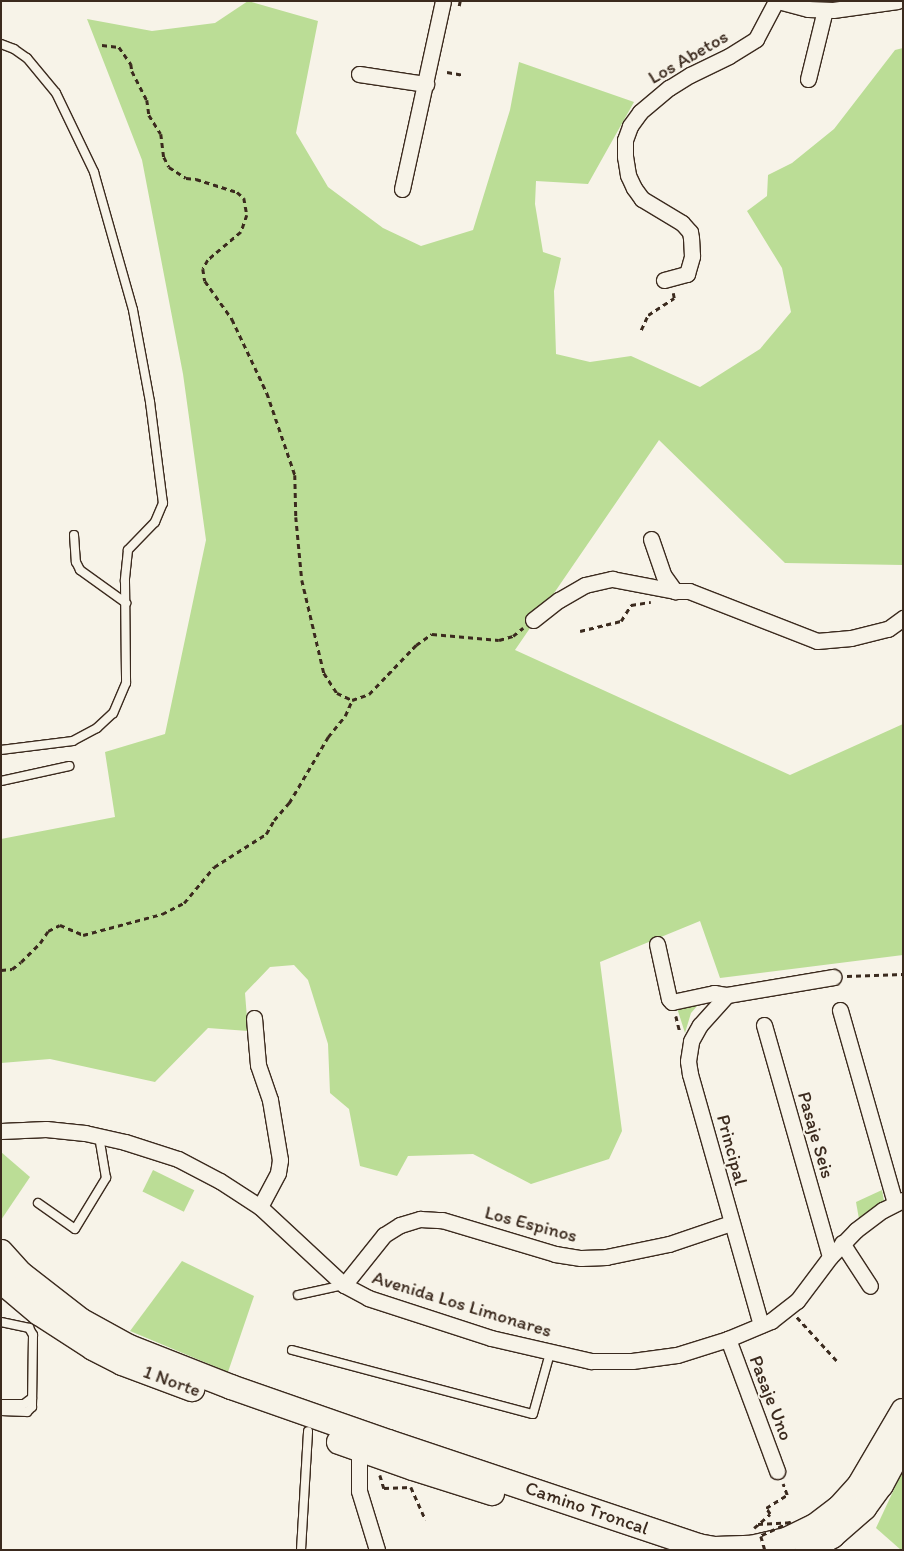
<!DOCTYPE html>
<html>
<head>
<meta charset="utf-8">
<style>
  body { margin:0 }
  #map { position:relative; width:904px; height:1551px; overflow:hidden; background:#f7f3e8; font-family:Itim,sans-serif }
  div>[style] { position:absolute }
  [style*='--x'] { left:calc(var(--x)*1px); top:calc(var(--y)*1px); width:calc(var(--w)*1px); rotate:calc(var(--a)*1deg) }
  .green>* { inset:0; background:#bbdd96; transform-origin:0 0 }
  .path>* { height:2.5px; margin-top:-1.25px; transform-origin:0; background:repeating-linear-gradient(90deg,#3b2a1e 0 5px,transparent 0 9px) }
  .roads { filter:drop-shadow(1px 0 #3b2a1e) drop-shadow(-1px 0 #3b2a1e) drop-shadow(0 1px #3b2a1e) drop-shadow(0 -1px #3b2a1e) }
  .lane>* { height:8px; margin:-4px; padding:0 4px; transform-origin:4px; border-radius:4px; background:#f7f3e8 }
  .street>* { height:15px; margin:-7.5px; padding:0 7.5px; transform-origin:7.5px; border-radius:7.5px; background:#f7f3e8 }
  .primary>* { height:24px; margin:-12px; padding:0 12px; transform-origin:12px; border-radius:12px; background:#f7f3e8 }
  .path-bridge>* { height:2.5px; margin-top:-1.25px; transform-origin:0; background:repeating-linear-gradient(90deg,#3b2a1e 0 5px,transparent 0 9px) }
  span { translate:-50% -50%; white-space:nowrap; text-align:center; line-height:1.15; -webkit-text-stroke:4px #f7f3e8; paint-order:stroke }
  .street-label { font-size:19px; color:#3b2a1e }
  .frame { position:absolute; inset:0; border:2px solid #3b2a1e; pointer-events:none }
</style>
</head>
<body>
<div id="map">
  <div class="green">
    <div style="clip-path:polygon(248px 1px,318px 21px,296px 133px,328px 187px,383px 228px,421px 246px,473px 230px,510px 110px,519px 62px,634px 102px,588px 184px,536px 181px,535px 204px,543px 252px,561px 258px,554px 291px,556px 354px,590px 362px,631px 356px,700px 387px,760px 349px,791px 312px,782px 268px,747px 211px,767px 196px,768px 175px,792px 163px,834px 129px,895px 50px,903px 48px,903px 565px,785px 563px,659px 440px,515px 650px,790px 775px,903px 724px,903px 955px,720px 978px,700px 921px,600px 962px,622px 1131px,609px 1159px,531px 1184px,473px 1154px,408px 1156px,397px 1176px,360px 1166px,349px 1109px,330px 1093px,328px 1044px,308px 980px,294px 965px,270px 967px,245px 993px,248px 1031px,208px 1028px,155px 1082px,50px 1059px,1px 1063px,1px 839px,115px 817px,105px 752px,165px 734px,206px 540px,183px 374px,142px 160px,87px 19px,152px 31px,215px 23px)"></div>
    <div style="clip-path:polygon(705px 997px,691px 1013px,685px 1033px,677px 1008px)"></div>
    <div style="clip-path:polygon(1px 1152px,30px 1177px,1px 1220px)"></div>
    <div style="left:153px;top:1170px;width:46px;height:24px;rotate:26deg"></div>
    <div style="clip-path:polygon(882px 1190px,884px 1201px,859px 1219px,856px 1202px)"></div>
    <div style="clip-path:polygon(182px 1261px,254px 1296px,228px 1372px,130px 1331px)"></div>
    <div style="clip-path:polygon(903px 1470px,903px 1550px,901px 1550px,876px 1528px)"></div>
  </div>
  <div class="path">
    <div style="--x:459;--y:6;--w:5;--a:-79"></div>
    <div style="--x:102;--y:45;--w:17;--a:7"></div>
    <div style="--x:119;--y:47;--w:21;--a:55"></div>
    <div style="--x:131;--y:64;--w:7;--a:82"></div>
    <div style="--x:132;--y:71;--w:33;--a:63"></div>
    <div style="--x:147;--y:100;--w:15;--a:82"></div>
    <div style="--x:149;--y:115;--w:22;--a:58"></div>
    <div style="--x:161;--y:134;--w:23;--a:83"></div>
    <div style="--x:164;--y:157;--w:11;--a:63"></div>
    <div style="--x:169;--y:167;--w:20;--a:33"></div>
    <div style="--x:186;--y:178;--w:10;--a:6"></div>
    <div style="--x:196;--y:179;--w:43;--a:17.6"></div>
    <div style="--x:237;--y:192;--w:9;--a:41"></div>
    <div style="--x:244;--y:198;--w:17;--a:80"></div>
    <div style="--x:247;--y:215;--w:18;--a:109"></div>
    <div style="--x:241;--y:232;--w:43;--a:139.7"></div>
    <div style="--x:208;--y:260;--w:10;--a:119"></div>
    <div style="--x:203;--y:269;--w:12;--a:81"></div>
    <div style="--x:205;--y:281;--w:47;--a:54.6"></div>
    <div style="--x:232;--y:319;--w:82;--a:64.7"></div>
    <div style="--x:267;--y:393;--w:87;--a:71.1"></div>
    <div style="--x:295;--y:475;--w:42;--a:88.6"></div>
    <div style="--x:296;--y:517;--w:63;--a:84.6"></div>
    <div style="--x:302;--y:580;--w:96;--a:76.7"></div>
    <div style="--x:324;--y:673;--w:24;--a:57"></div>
    <div style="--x:337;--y:693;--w:17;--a:25"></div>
    <div style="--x:352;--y:700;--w:18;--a:-19"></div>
    <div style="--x:369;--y:694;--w:68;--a:-46.2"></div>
    <div style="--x:416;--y:645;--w:19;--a:-35"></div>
    <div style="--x:432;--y:634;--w:67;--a:5.1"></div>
    <div style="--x:499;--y:640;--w:15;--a:-16"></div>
    <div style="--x:513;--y:636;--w:13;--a:-39"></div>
    <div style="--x:447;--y:72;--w:17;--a:10"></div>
    <div style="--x:641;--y:330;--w:17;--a:-65"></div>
    <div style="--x:648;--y:315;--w:31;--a:-33"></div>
    <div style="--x:674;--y:298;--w:5;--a:-101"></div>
    <div style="--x:580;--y:631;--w:42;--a:-13.7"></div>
    <div style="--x:621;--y:621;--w:19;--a:-58"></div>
    <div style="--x:631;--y:605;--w:20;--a:-9"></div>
    <div style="--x:1;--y:970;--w:11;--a:-5"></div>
    <div style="--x:12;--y:969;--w:11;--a:-38"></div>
    <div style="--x:21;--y:962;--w:27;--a:-45"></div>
    <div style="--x:40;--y:943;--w:14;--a:-56"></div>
    <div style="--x:48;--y:931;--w:13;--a:-27"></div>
    <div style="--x:60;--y:925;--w:25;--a:23"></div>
    <div style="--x:83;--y:935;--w:82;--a:-14.9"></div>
    <div style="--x:162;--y:914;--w:25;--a:-27"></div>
    <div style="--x:184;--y:903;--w:47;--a:-50.2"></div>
    <div style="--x:214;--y:867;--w:62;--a:-32.4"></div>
    <div style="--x:266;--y:834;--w:16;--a:-60"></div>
    <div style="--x:274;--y:820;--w:23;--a:-49"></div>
    <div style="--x:289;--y:803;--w:77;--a:-59.4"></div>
    <div style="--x:328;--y:737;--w:27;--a:-51"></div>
    <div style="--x:345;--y:716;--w:17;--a:-66"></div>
    <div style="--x:847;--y:976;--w:56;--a:-2"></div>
    <div style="--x:676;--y:1016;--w:16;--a:76"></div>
    <div style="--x:797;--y:1317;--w:59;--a:47.7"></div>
    <div style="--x:380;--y:1475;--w:14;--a:73"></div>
    <div style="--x:384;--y:1488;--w:27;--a:-2"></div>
    <div style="--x:411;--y:1487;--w:36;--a:66"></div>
    <div style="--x:754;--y:1528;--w:21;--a:-41"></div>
    <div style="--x:770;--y:1514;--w:7;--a:-124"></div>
    <div style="--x:766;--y:1508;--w:25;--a:-32"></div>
    <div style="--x:787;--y:1495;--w:12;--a:-110"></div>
  </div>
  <div class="roads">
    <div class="lane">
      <div style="--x:1;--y:44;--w:14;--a:21"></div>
      <div style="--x:14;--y:49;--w:16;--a:35"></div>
      <div style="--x:27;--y:58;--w:45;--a:50.4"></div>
      <div style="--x:56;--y:93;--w:88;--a:64.3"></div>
      <div style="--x:94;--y:172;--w:143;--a:74.2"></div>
      <div style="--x:133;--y:310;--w:94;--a:79.5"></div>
      <div style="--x:150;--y:402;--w:102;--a:82.7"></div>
      <div style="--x:163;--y:503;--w:21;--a:113"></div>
      <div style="--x:155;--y:522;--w:39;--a:134"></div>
      <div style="--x:128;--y:550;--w:31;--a:96"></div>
      <div style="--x:125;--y:581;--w:102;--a:89.4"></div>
      <div style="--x:126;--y:683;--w:33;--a:113"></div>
      <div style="--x:113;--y:713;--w:22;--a:137"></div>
      <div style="--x:97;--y:728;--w:27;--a:152"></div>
      <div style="--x:73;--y:741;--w:73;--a:172.9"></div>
      <div style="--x:74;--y:535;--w:27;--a:86"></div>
      <div style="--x:76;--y:562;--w:9;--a:63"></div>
      <div style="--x:80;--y:570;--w:57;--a:35.7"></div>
      <div style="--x:1;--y:781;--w:70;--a:-12.4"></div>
      <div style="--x:38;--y:1203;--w:45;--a:35.1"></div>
      <div style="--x:75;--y:1229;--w:60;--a:-58.7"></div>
      <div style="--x:106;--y:1178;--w:43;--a:-99.5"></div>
      <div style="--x:298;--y:1295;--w:47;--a:-12.3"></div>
      <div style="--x:1;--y:1322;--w:29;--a:12"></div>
      <div style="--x:29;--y:1328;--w:8;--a:60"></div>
      <div style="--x:33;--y:1335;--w:72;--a:90.8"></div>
      <div style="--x:32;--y:1407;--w:7;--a:135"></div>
      <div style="--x:27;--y:1412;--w:26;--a:-178"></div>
      <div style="--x:292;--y:1350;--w:249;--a:14.9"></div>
      <div style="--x:533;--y:1414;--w:63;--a:-74.4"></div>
      <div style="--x:1;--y:1404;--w:23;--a:0"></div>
      <div style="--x:24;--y:1404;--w:10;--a:-37"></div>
      <div style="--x:301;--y:1550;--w:119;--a:-86.6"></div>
    </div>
    <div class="street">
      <div style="--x:778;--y:1;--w:31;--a:15"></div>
      <div style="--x:808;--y:9;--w:25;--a:2"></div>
      <div style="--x:833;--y:10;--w:65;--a:-8"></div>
      <div style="--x:359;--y:74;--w:68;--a:8.5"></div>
      <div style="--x:808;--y:79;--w:71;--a:-76.2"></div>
      <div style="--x:402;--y:189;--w:192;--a:-77.7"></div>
      <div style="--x:664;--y:280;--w:24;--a:-15"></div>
      <div style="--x:687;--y:274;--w:19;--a:-74"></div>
      <div style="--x:692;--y:256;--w:18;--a:-93"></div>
      <div style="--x:691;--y:238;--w:6;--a:-99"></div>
      <div style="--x:690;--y:232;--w:12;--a:-132"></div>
      <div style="--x:682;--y:223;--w:47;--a:-149"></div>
      <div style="--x:642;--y:199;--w:14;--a:-126"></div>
      <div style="--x:634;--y:188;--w:14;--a:-115"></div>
      <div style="--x:628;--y:175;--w:18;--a:-99"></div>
      <div style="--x:625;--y:157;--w:17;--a:-90"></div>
      <div style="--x:625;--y:140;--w:15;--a:-70"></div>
      <div style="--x:630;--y:126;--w:17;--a:-54"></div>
      <div style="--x:640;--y:112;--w:38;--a:-40"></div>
      <div style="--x:669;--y:88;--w:25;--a:-32"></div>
      <div style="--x:690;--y:75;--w:43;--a:-26"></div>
      <div style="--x:729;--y:56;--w:32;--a:-32"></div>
      <div style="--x:756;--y:39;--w:43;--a:-62.2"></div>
      <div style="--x:651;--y:539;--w:39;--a:71"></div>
      <div style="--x:664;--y:576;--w:19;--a:54"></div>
      <div style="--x:533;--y:620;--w:33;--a:-38"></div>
      <div style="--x:559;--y:600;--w:30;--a:-30"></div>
      <div style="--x:585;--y:585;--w:28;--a:-13"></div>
      <div style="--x:612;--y:579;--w:64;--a:10.8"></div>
      <div style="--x:675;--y:591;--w:14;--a:0"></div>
      <div style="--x:689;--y:591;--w:137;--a:21.3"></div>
      <div style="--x:817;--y:641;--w:34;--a:-5"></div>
      <div style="--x:851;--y:638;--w:38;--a:-14"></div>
      <div style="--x:888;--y:629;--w:19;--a:-36"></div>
      <div style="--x:657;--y:944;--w:56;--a:77.7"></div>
      <div style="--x:669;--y:999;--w:4;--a:45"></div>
      <div style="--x:672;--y:1002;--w:43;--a:-12.1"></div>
      <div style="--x:714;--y:993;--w:13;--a:9"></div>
      <div style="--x:840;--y:1010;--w:201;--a:74.1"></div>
      <div style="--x:254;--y:1018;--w:47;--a:85.1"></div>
      <div style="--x:258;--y:1065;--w:37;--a:71"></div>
      <div style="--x:270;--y:1100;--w:61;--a:80.5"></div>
      <div style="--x:280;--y:1160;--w:13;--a:99"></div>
      <div style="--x:278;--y:1173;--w:38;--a:118"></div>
      <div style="--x:764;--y:1025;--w:241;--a:74.1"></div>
      <div style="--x:1;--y:1131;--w:45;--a:-2.5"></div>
      <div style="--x:46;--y:1129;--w:39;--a:6"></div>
      <div style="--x:85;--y:1133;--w:41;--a:12.7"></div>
      <div style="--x:125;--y:1142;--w:56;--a:17.8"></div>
      <div style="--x:178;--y:1159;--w:47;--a:27.6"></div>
      <div style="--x:220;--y:1181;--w:48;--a:33"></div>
      <div style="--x:260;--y:1207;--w:115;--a:42.9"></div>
      <div style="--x:344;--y:1285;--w:27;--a:28"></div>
      <div style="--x:368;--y:1298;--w:129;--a:18"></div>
      <div style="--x:491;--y:1338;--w:103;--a:13"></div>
      <div style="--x:591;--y:1361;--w:41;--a:0"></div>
      <div style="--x:632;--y:1361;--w:45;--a:-7.6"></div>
      <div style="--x:677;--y:1355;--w:53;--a:-17.4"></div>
      <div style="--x:728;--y:1339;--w:47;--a:-22.7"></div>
      <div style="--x:771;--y:1321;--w:33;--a:-38"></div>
      <div style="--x:797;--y:1301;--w:55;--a:-53.1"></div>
      <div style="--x:830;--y:1257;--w:37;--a:-46"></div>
      <div style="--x:856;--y:1230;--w:34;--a:-37"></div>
      <div style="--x:883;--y:1210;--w:22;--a:-27"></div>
      <div style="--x:842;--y:1243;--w:51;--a:56.9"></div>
      <div style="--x:344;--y:1285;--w:64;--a:-51.3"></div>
      <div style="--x:384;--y:1235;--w:19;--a:-32"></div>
      <div style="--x:400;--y:1225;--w:21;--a:-17"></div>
      <div style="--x:420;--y:1219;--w:22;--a:3"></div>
      <div style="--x:442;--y:1220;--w:118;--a:16.7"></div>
      <div style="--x:555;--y:1254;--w:26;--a:9"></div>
      <div style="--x:581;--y:1258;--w:25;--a:-2"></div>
      <div style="--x:606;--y:1257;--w:64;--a:-11.7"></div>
      <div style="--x:669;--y:1244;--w:65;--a:-18.7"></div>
      <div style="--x:761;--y:1325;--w:261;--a:-105.8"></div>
      <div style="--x:690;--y:1074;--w:13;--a:-99"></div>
      <div style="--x:688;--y:1061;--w:20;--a:-81"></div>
      <div style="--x:691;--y:1041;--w:18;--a:-61"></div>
      <div style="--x:700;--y:1025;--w:40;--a:-48"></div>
      <div style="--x:727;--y:995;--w:108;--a:-9.6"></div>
      <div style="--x:728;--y:1339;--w:141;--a:69.6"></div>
      <div style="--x:359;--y:1449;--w:42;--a:90"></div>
      <div style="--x:359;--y:1491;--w:62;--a:73"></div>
    </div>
    <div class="primary">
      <div style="--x:1;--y:1252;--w:30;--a:48"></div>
      <div style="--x:21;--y:1274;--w:75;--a:37.9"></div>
      <div style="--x:80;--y:1320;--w:56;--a:28.9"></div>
      <div style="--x:129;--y:1347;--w:110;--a:21.4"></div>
      <div style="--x:231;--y:1387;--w:166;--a:19.3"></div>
      <div style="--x:388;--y:1442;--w:327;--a:18.5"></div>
      <div style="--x:698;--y:1546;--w:17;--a:10"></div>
      <div style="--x:715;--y:1549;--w:36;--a:-2"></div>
      <div style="--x:751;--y:1548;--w:36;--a:-13"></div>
      <div style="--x:786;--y:1540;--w:32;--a:-26"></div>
      <div style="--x:815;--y:1526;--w:30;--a:-37"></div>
      <div style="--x:839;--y:1508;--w:30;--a:-48"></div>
      <div style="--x:859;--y:1486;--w:87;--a:-59.6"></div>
      <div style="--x:1;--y:1281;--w:50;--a:40.1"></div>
      <div style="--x:39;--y:1313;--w:64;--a:32.9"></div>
      <div style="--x:93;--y:1348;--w:33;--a:27"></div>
      <div style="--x:122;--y:1363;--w:75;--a:20.4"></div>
      <div style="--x:339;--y:1442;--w:78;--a:19.4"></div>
      <div style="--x:413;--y:1468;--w:83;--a:17.6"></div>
      <div style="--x:807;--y:1550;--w:29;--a:-29"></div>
      <div style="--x:832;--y:1536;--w:43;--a:-41.2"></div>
      <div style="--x:864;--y:1508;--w:29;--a:-54"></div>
      <div style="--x:881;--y:1485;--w:47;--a:-61.8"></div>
    </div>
  </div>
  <div class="path-bridge">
    <div style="--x:758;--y:1524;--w:33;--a:-3"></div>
    <div style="--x:791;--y:1522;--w:33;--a:155"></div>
    <div style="--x:761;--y:1536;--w:15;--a:74"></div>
  </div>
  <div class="street-label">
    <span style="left:688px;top:57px;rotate:-30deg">Los Abetos</span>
    <span style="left:816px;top:1135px;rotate:74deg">Pasaje Seis</span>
    <span style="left:732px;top:1150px;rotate:75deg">Principal</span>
    <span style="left:531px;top:1224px;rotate:15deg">Los Espinos</span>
    <span style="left:462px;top:1304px;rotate:17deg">Avenida Los Limonares</span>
    <span style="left:172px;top:1381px;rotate:20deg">1 Norte</span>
    <span style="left:771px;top:1398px;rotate:69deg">Pasaje Uno</span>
    <span style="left:587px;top:1508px;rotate:19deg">Camino Troncal</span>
  </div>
  <div class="frame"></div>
</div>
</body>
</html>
